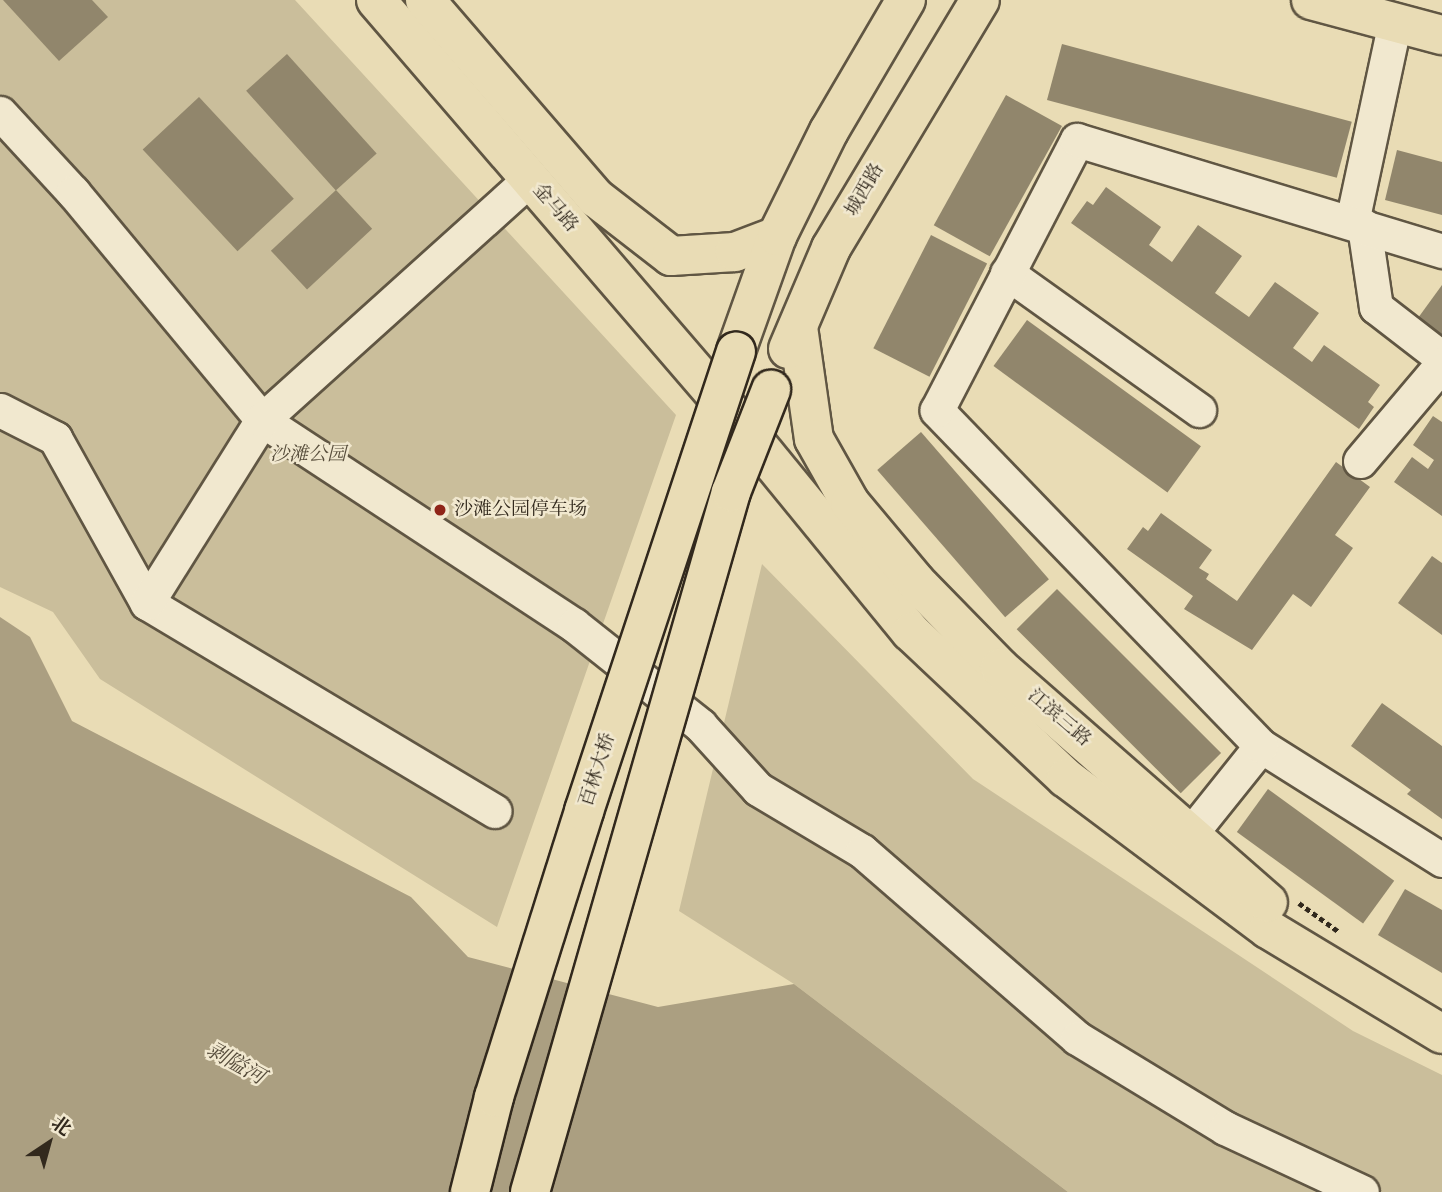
<!DOCTYPE html>
<html>
<head>
<meta charset="utf-8">
<style>
  body { margin:0 }
  #map { position:relative; width:1442px; height:1192px; overflow:hidden; background:#e9dcb5; font-family:Alegreya,"Noto Serif SC",serif }
  div>[style] { position:absolute }
  [style*='--x'] { left:calc(var(--x)*1px); top:calc(var(--y)*1px); width:calc(var(--w)*1px); rotate:calc(var(--a)*1deg) }
  .green>* { inset:0; background:#cabe9b }
  .water>* { inset:0; background:#ab9f81 }
  .building>* { inset:0; background:#91866c; transform-origin:0 0 }
  .path>* { height:4.5px; margin-top:-2.25px; transform-origin:0; background:repeating-linear-gradient(90deg,#32291d 0 5px,transparent 0 8.5px) }
  .roads { filter:drop-shadow(2px 0 #605643) drop-shadow(-2px 0 #605643) drop-shadow(0 2px #605643) drop-shadow(0 -2px #605643) }
  .minor>* { height:33px; margin:-16.5px; padding:0 16.5px; transform-origin:16.5px; border-radius:16.5px; background:#f1e8cf }
  .major>* { height:38px; margin:-19px; padding:0 19px; transform-origin:19px; border-radius:19px; background:#e9dcb5 }
  .bridges { filter:drop-shadow(2px 0 #32291d) drop-shadow(-2px 0 #32291d) drop-shadow(0 2px #32291d) drop-shadow(0 -2px #32291d) }
  .major-bridge>* { height:38px; margin:-19px; padding:0 19px; transform-origin:19px; border-radius:19px; background:#e9dcb5 }
  .dots>* { width:19px; height:19px; translate:-50% -50%; box-sizing:border-box; border:4px solid #f1e8cf; border-radius:50% }
  span { translate:-50% -50%; white-space:nowrap; text-align:center; line-height:1.15; -webkit-text-stroke:5px #f1e8cf; paint-order:stroke }
  .street-label { font-size:19px; color:#32291d }
  .park-label { font-size:19px; color:#584e3c; font-style:italic }
  .poi-label { font-size:19px; color:#32291d }
  .left { translate:0 -50%; text-align:left }
  .water-label { font-size:21px; color:#564c3b; font-style:italic }
  .north { position:absolute; left:14px; top:1108px; width:70px; height:70px; -webkit-text-stroke:5px #f1e8cf; paint-order:stroke; rotate:36deg; font-size:19px; font-weight:700; line-height:28px; text-align:center; color:#32291d }
  .north::after { content:''; display:block; margin:auto; width:24px; height:32px; background:#32291d; clip-path:polygon(50% 0,100% 100%,50% 72%,0 100%) }
</style>
</head>
<body>
<div id="map">
  <div class="green">
    <div style="clip-path:polygon(0 0,295px 0,676px 415px,497px 927px,100px 679px,53px 612px,0 587px)"></div>
    <div style="clip-path:polygon(762px 564px,973px 779px,1353px 1031px,1442px 1075px,1442px 1192px,1068px 1192px,794px 984px,679px 911px)"></div>
  </div>
  <div class="water">
    <div style="clip-path:polygon(0 617px,30px 637px,72px 721px,411px 897px,468px 957px,658px 1007px,794px 984px,1068px 1192px,0 1192px)"></div>
  </div>
  <div class="building">
    <div style="clip-path:polygon(3px 0,92px 0,108px 17px,59px 61px)"></div>
    <div style="left:1062px;top:44px;width:300px;height:58px;rotate:15deg"></div>
    <div style="left:287px;top:54px;width:134px;height:55px;rotate:48deg"></div>
    <div style="left:1006px;top:95px;width:64px;height:149px;rotate:29deg"></div>
    <div style="left:199px;top:97px;width:139px;height:77px;rotate:47deg"></div>
    <div style="clip-path:polygon(1397px 150px,1442px 162px,1442px 215px,1385px 200px)"></div>
    <div style="clip-path:polygon(1106px 187px,1161px 227px,1149px 245px,1172px 262px,1198px 225px,1242px 256px,1215px 293px,1249px 317px,1275px 282px,1319px 313px,1293px 348px,1312px 362px,1324px 345px,1380px 385px,1368px 402px,1374px 407px,1359px 429px,1071px 223px,1087px 201px,1093px 205px)"></div>
    <div style="left:336px;top:190px;width:53px;height:89px;rotate:47deg"></div>
    <div style="left:931px;top:235px;width:63px;height:127px;rotate:27deg"></div>
    <div style="clip-path:polygon(1442px 285px,1442px 336px,1418px 318px)"></div>
    <div style="left:1027px;top:320px;width:215px;height:57px;rotate:36deg"></div>
    <div style="clip-path:polygon(1433px 416px,1442px 422px,1442px 516px,1394px 482px,1412px 457px,1428px 469px,1434px 460px,1413px 445px)"></div>
    <div style="left:921px;top:432px;width:195px;height:58px;rotate:49deg"></div>
    <div style="clip-path:polygon(1336px 462px,1370px 487px,1335px 535px,1353px 548px,1311px 607px,1293px 594px,1252px 650px,1184px 609px,1193px 596px,1127px 549px,1143px 527px,1148px 531px,1161px 513px,1212px 550px,1199px 568px,1209px 574px,1206px 579px,1237px 601px)"></div>
    <div style="clip-path:polygon(1432px 556px,1442px 563px,1442px 635px,1398px 603px)"></div>
    <div style="left:1057px;top:589px;width:232px;height:57px;rotate:45deg"></div>
    <div style="clip-path:polygon(1382px 703px,1442px 746px,1442px 819px,1407px 794px,1411px 790px,1351px 746px)"></div>
    <div style="left:1268px;top:789px;width:156px;height:53px;rotate:36deg"></div>
    <div style="clip-path:polygon(1405px 889px,1442px 910px,1442px 973px,1378px 935px)"></div>
  </div>
  <div class="path">
    <div style="--x:1299;--y:903;--w:48;--a:35.7"></div>
  </div>
  <div class="roads">
    <div class="minor">
      <div style="--x:0;--y:113;--w:108;--a:47.3"></div>
      <div style="--x:73;--y:192;--w:296;--a:50.3"></div>
      <div style="--x:262;--y:420;--w:373;--a:33.3"></div>
      <div style="--x:574;--y:625;--w:161;--a:38.4"></div>
      <div style="--x:700;--y:725;--w:86;--a:47.8"></div>
      <div style="--x:758;--y:789;--w:121;--a:30.8"></div>
      <div style="--x:862;--y:851;--w:285;--a:41"></div>
      <div style="--x:1077;--y:1038;--w:173;--a:31.3"></div>
      <div style="--x:1225;--y:1128;--w:151;--a:25"></div>
      <div style="--x:1352;--y:222;--w:206;--a:-77.9"></div>
      <div style="--x:1364;--y:226;--w:82;--a:81.6"></div>
      <div style="--x:1376;--y:307;--w:83;--a:37.7"></div>
      <div style="--x:1007;--y:273;--w:236;--a:35.5"></div>
      <div style="--x:0;--y:410;--w:62;--a:27"></div>
      <div style="--x:55;--y:438;--w:189;--a:60.9"></div>
      <div style="--x:147;--y:603;--w:405;--a:30.9"></div>
      <div style="--x:1360;--y:461;--w:127;--a:-49.8"></div>
      <div style="--x:147;--y:603;--w:216;--a:-57.9"></div>
      <div style="--x:262;--y:420;--w:360;--a:-42"></div>
      <div style="--x:1261;--y:746;--w:214;--a:32.2"></div>
      <div style="--x:1192;--y:832;--w:110;--a:-51.3"></div>
      <div style="--x:1261;--y:746;--w:467;--a:-134"></div>
      <div style="--x:937;--y:410;--w:304;--a:-62.6"></div>
      <div style="--x:1077;--y:140;--w:382;--a:16.9"></div>
    </div>
    <div class="major">
      <div style="--x:376;--y:0;--w:549;--a:49.29"></div>
      <div style="--x:734;--y:416;--w:279;--a:50.7"></div>
      <div style="--x:911;--y:632;--w:213;--a:43.3"></div>
      <div style="--x:1066;--y:778;--w:252;--a:36.8"></div>
      <div style="--x:1268;--y:929;--w:203;--a:31.1"></div>
      <div style="--x:425;--y:0;--w:262;--a:49.2"></div>
      <div style="--x:596;--y:198;--w:95;--a:37.7"></div>
      <div style="--x:671;--y:256;--w:64;--a:-3.6"></div>
      <div style="--x:735;--y:252;--w:45;--a:-20.9"></div>
      <div style="--x:1311;--y:0;--w:136;--a:15"></div>
      <div style="--x:798;--y:327;--w:113;--a:81.9"></div>
      <div style="--x:814;--y:439;--w:73;--a:60.6"></div>
      <div style="--x:850;--y:503;--w:103;--a:50.1"></div>
      <div style="--x:916;--y:582;--w:120;--a:45.7"></div>
      <div style="--x:1000;--y:668;--w:356;--a:41.2"></div>
      <div style="--x:788;--y:349;--w:110;--a:-66.9"></div>
      <div style="--x:831;--y:248;--w:289;--a:-59"></div>
      <div style="--x:736;--y:351;--w:122;--a:-70.4"></div>
      <div style="--x:777;--y:236;--w:117;--a:-63.7"></div>
      <div style="--x:829;--y:131;--w:152;--a:-59.6"></div>
    </div>
  </div>
  <div class="bridges">
    <div class="major-bridge">
      <div style="--x:470;--y:1192;--w:98;--a:-75.8"></div>
      <div style="--x:494;--y:1097;--w:300;--a:-72.5"></div>
      <div style="--x:584;--y:811;--w:484;--a:-71.7"></div>
      <div style="--x:530;--y:1192;--w:728;--a:-73.98"></div>
      <div style="--x:731;--y:492;--w:110;--a:-68.6"></div>
    </div>
  </div>
  <div class="dots">
    <div style="left:440px;top:510px;background:#8f2418"></div>
  </div>
  <div class="street-label">
    <span style="left:865px;top:190px;rotate:-60deg">城西路</span>
    <span style="left:555px;top:208px;rotate:49deg">金马路</span>
    <span style="left:1059px;top:718px;rotate:41deg">江滨三路</span>
    <span style="left:598px;top:770px;rotate:-72deg">百林大桥</span>
  </div>
  <div class="park-label">
    <span style="left:308px;top:455px">沙滩公园</span>
  </div>
  <div class="poi-label">
    <span class="left" style="left:454px;top:510px">沙滩公园停车场</span>
  </div>
  <div class="water-label">
    <span style="left:236px;top:1063px;rotate:29deg">剥隘河</span>
  </div>
  <div class="north">北</div>
</div>
</body>
</html>
